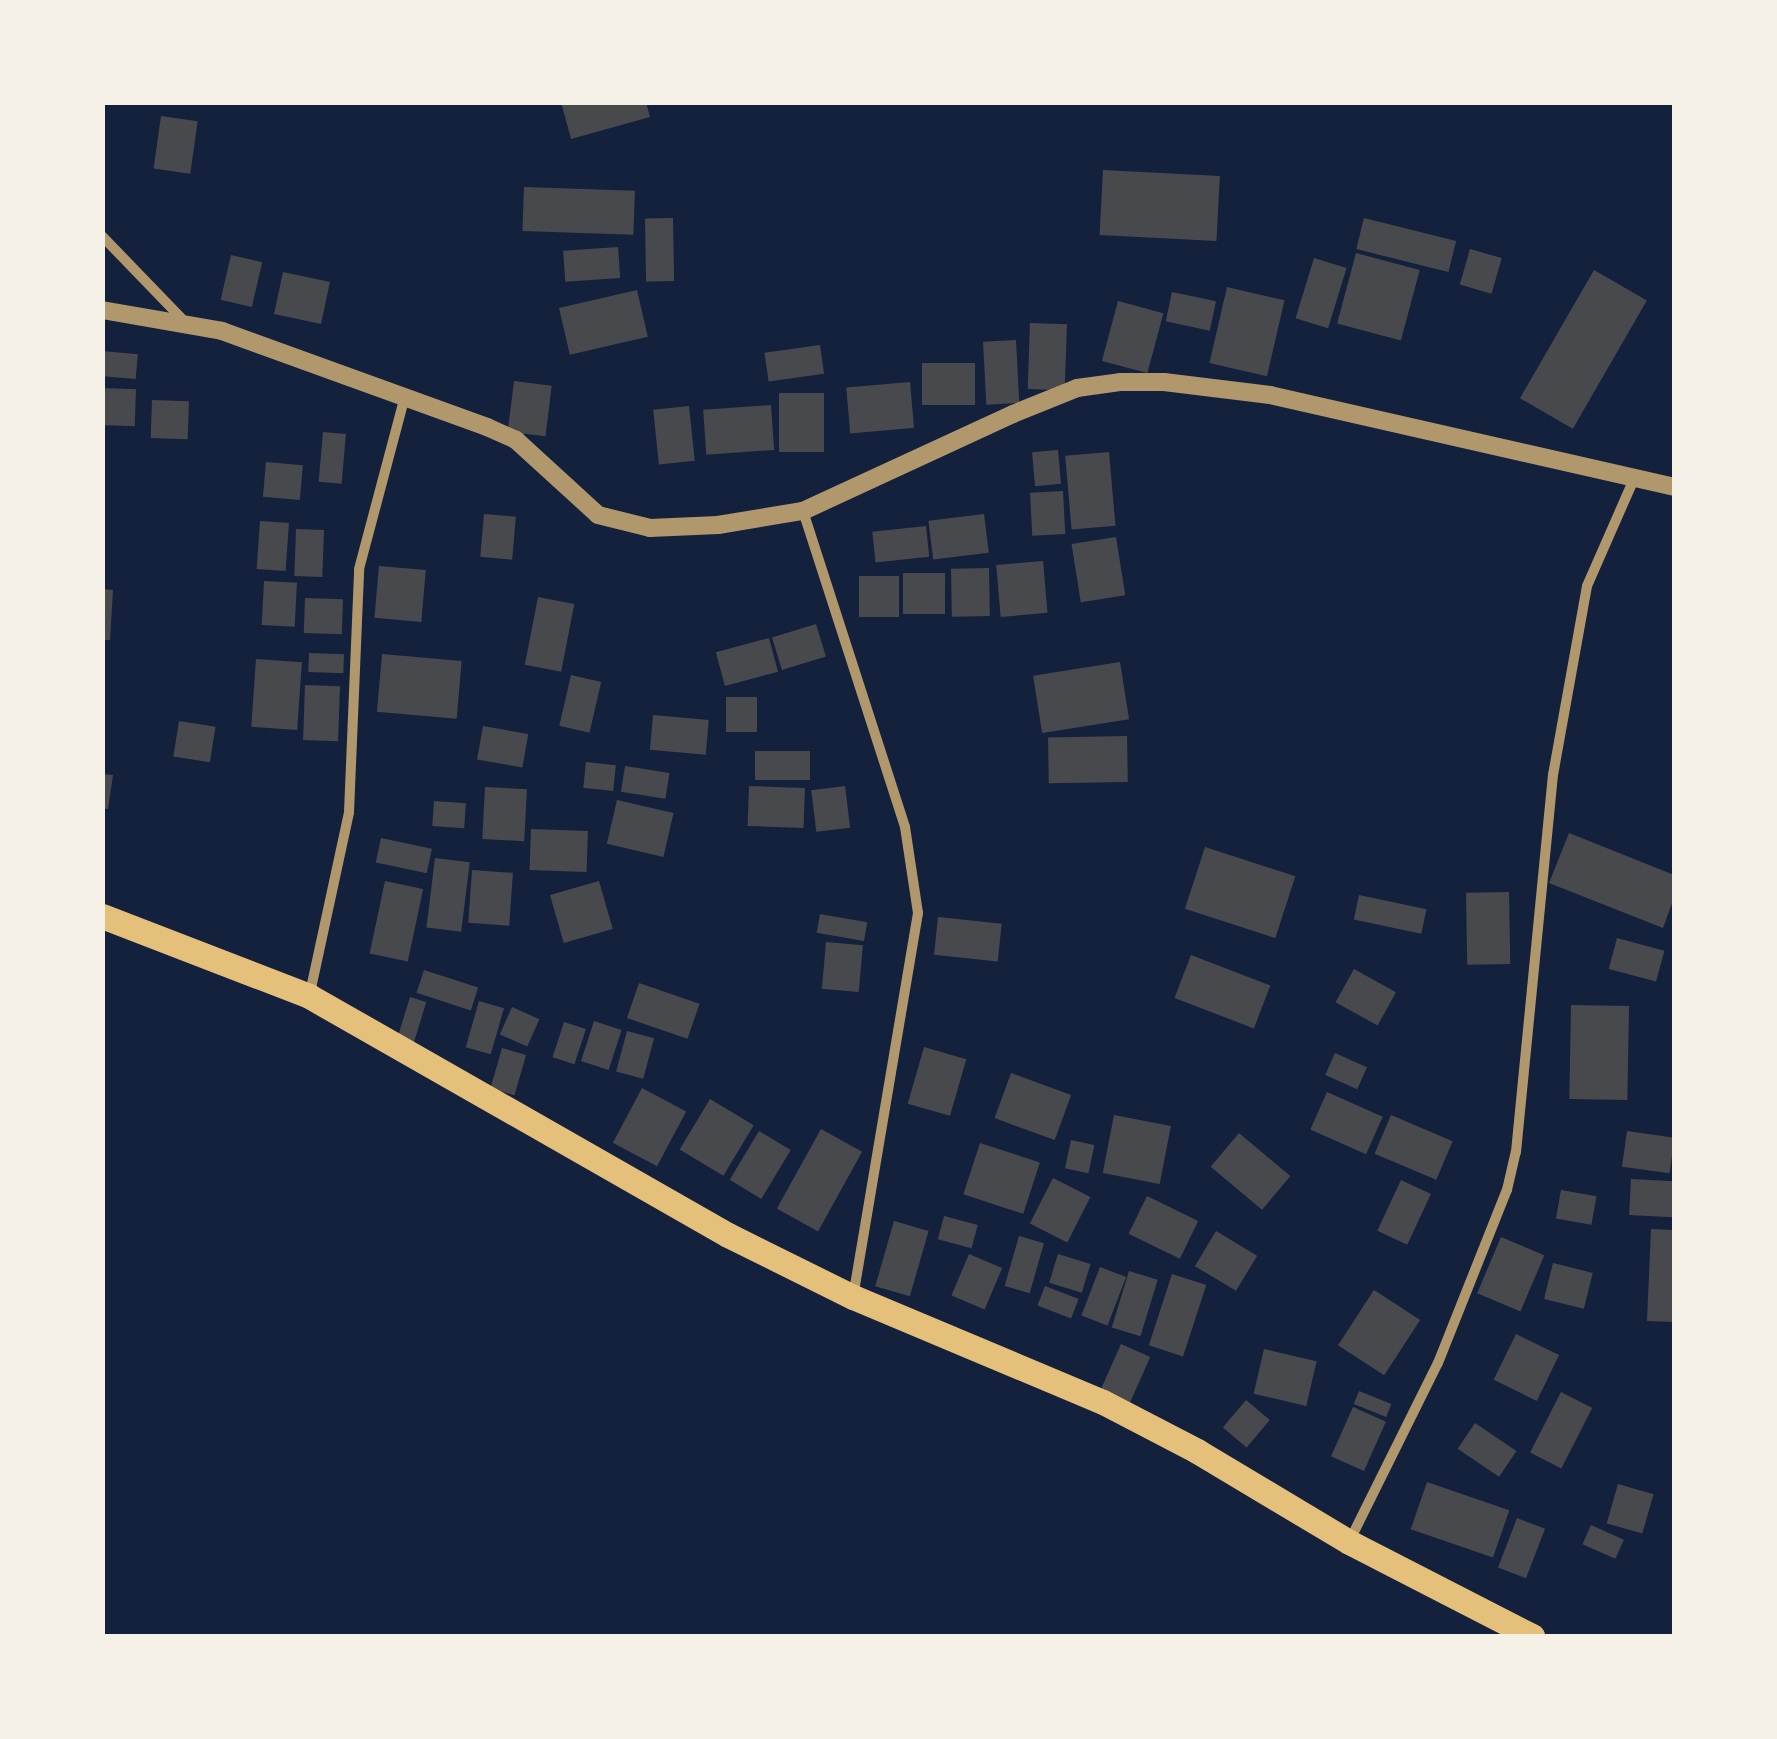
<!DOCTYPE html>
<html>
<head>
<meta charset="utf-8">
<style>
  body { margin:0 }
  #map { position:relative; width:1777px; height:1739px; overflow:hidden; background:#14213d; font-family:"PT Sans",sans-serif }
  div>[style] { position:absolute }
  [style*='--x'] { left:calc(var(--x)*1px); top:calc(var(--y)*1px); width:calc(var(--w)*1px); rotate:calc(var(--a)*1deg) }
  .building>* { inset:0; background:#48494c; transform-origin:0 0 }
  .minor>* { height:10px; margin:-5px; padding:0 5px; transform-origin:5px; border-radius:5px; background:#b1986c }
  .tertiary>* { height:18px; margin:-9px; padding:0 9px; transform-origin:9px; border-radius:9px; background:#b1986c }
  .primary>* { height:25px; margin:-12.5px; padding:0 12.5px; transform-origin:12.5px; border-radius:12.5px; background:#e5c07b }
  span { translate:-50% -50%; white-space:nowrap; text-align:center; line-height:1.15; -webkit-text-stroke:10px #f6f1e7; paint-order:stroke }
  .frame { position:absolute; inset:0; border:105px solid #f6f1e7; pointer-events:none }
</style>
</head>
<body>
<div id="map">
  <div class="building">
    <div style="clip-path:polygon(561px 102px,646px 102px,650px 117px,571px 139px)"></div>
    <div style="left:161px;top:116px;width:37px;height:53px;rotate:8deg"></div>
    <div style="left:1103px;top:170px;width:117px;height:65px;rotate:3deg"></div>
    <div style="left:524px;top:187px;width:111px;height:44px;rotate:2deg"></div>
    <div style="left:673px;top:218px;width:63px;height:28px;rotate:89deg"></div>
    <div style="left:1364px;top:218px;width:95px;height:32px;rotate:14deg"></div>
    <div style="left:618px;top:247px;width:31px;height:55px;rotate:86deg"></div>
    <div style="left:1470px;top:249px;width:33px;height:37px;rotate:16deg"></div>
    <div style="left:1356px;top:253px;width:66px;height:73px;rotate:15deg"></div>
    <div style="left:231px;top:255px;width:32px;height:46px;rotate:13deg"></div>
    <div style="left:1314px;top:258px;width:34px;height:63px;rotate:17deg"></div>
    <div style="left:1594px;top:270px;width:61px;height:148px;rotate:30deg"></div>
    <div style="left:283px;top:272px;width:48px;height:43px;rotate:12deg"></div>
    <div style="left:1227px;top:287px;width:59px;height:78px;rotate:13deg"></div>
    <div style="left:637px;top:290px;width:48px;height:80px;rotate:77deg"></div>
    <div style="left:1172px;top:292px;width:45px;height:30px;rotate:12deg"></div>
    <div style="left:1118px;top:301px;width:47px;height:62px;rotate:15deg"></div>
    <div style="left:1030px;top:323px;width:37px;height:66px;rotate:2deg"></div>
    <div style="left:1016px;top:340px;width:63px;height:33px;rotate:87deg"></div>
    <div style="left:820px;top:345px;width:29px;height:56px;rotate:82deg"></div>
    <div style="left:102px;top:351px;width:36px;height:25px;rotate:5deg"></div>
    <div style="left:922px;top:363px;width:53px;height:42px"></div>
    <div style="left:514px;top:381px;width:38px;height:51px;rotate:7deg"></div>
    <div style="left:910px;top:382px;width:46px;height:64px;rotate:85deg"></div>
    <div style="left:102px;top:388px;width:34px;height:37px;rotate:2deg"></div>
    <div style="left:779px;top:393px;width:45px;height:59px"></div>
    <div style="left:152px;top:400px;width:37px;height:38px;rotate:2deg"></div>
    <div style="left:771px;top:405px;width:45px;height:68px;rotate:86deg"></div>
    <div style="left:689px;top:406px;width:55px;height:36px;rotate:84deg"></div>
    <div style="left:323px;top:432px;width:23px;height:50px;rotate:5deg"></div>
    <div style="left:1058px;top:450px;width:34px;height:26px;rotate:85deg"></div>
    <div style="left:1109px;top:452px;width:74px;height:44px;rotate:85deg"></div>
    <div style="left:266px;top:462px;width:37px;height:35px;rotate:5deg"></div>
    <div style="left:1063px;top:491px;width:43px;height:33px;rotate:87deg"></div>
    <div style="left:484px;top:514px;width:32px;height:43px;rotate:5deg"></div>
    <div style="left:984px;top:514px;width:39px;height:56px;rotate:83deg"></div>
    <div style="left:260px;top:521px;width:29px;height:48px;rotate:4deg"></div>
    <div style="left:926px;top:526px;width:31px;height:54px;rotate:84deg"></div>
    <div style="left:296px;top:529px;width:28px;height:47px;rotate:2deg"></div>
    <div style="left:1116px;top:537px;width:59px;height:45px;rotate:81deg"></div>
    <div style="left:1043px;top:561px;width:52px;height:47px;rotate:85deg"></div>
    <div style="left:379px;top:566px;width:47px;height:52px;rotate:5deg"></div>
    <div style="left:989px;top:568px;width:48px;height:38px;rotate:89deg"></div>
    <div style="left:945px;top:573px;width:41px;height:42px;rotate:90deg"></div>
    <div style="left:859px;top:576px;width:40px;height:41px"></div>
    <div style="left:264px;top:581px;width:33px;height:44px;rotate:3deg"></div>
    <div style="clip-path:polygon(102px 589px,113px 590px,110px 640px,102px 640px)"></div>
    <div style="left:538px;top:597px;width:37px;height:69px;rotate:11deg"></div>
    <div style="left:305px;top:598px;width:38px;height:35px;rotate:2deg"></div>
    <div style="left:816px;top:624px;width:34px;height:46px;rotate:73deg"></div>
    <div style="left:769px;top:638px;width:35px;height:55px;rotate:75deg"></div>
    <div style="left:309px;top:653px;width:35px;height:19px;rotate:2deg"></div>
    <div style="left:382px;top:654px;width:80px;height:58px;rotate:5deg"></div>
    <div style="left:256px;top:659px;width:46px;height:68px;rotate:4deg"></div>
    <div style="left:1120px;top:662px;width:58px;height:88px;rotate:81deg"></div>
    <div style="left:571px;top:675px;width:31px;height:52px;rotate:13deg"></div>
    <div style="left:305px;top:685px;width:35px;height:55px;rotate:2deg"></div>
    <div style="left:726px;top:697px;width:31px;height:35px"></div>
    <div style="left:653px;top:715px;width:56px;height:35px;rotate:5deg"></div>
    <div style="left:179px;top:721px;width:37px;height:36px;rotate:9deg"></div>
    <div style="left:483px;top:726px;width:46px;height:34px;rotate:10deg"></div>
    <div style="left:1127px;top:736px;width:46px;height:79px;rotate:89deg"></div>
    <div style="left:755px;top:751px;width:55px;height:29px"></div>
    <div style="left:586px;top:762px;width:30px;height:26px;rotate:6deg"></div>
    <div style="left:625px;top:766px;width:45px;height:26px;rotate:9deg"></div>
    <div style="clip-path:polygon(102px 774px,113px 775px,108px 809px,102px 808px)"></div>
    <div style="left:749px;top:786px;width:56px;height:40px;rotate:2deg"></div>
    <div style="left:845px;top:786px;width:42px;height:34px;rotate:83deg"></div>
    <div style="left:485px;top:787px;width:42px;height:52px;rotate:3deg"></div>
    <div style="left:617px;top:800px;width:58px;height:45px;rotate:13deg"></div>
    <div style="left:434px;top:801px;width:32px;height:25px;rotate:4deg"></div>
    <div style="left:531px;top:829px;width:57px;height:41px;rotate:2deg"></div>
    <div style="clip-path:polygon(1569px 833px,1674px 875px,1674px 898px,1663px 928px,1549px 883px)"></div>
    <div style="left:381px;top:838px;width:52px;height:25px;rotate:12deg"></div>
    <div style="left:1205px;top:847px;width:95px;height:65px;rotate:18deg"></div>
    <div style="left:435px;top:858px;width:35px;height:70px;rotate:7deg"></div>
    <div style="left:472px;top:870px;width:41px;height:53px;rotate:4deg"></div>
    <div style="left:385px;top:881px;width:39px;height:74px;rotate:12deg"></div>
    <div style="left:599px;top:881px;width:50px;height:51px;rotate:74deg"></div>
    <div style="left:1509px;top:892px;width:72px;height:43px;rotate:89deg"></div>
    <div style="left:1359px;top:895px;width:69px;height:25px;rotate:12deg"></div>
    <div style="left:820px;top:914px;width:48px;height:19px;rotate:10deg"></div>
    <div style="left:938px;top:917px;width:64px;height:38px;rotate:6deg"></div>
    <div style="left:1617px;top:938px;width:49px;height:32px;rotate:15deg"></div>
    <div style="left:826px;top:942px;width:37px;height:47px;rotate:5deg"></div>
    <div style="left:1191px;top:955px;width:85px;height:46px;rotate:21deg"></div>
    <div style="left:1354px;top:969px;width:48px;height:38px;rotate:29deg"></div>
    <div style="left:424px;top:970px;width:57px;height:24px;rotate:18deg"></div>
    <div style="left:639px;top:983px;width:64px;height:37px;rotate:19deg"></div>
    <div style="left:410px;top:997px;width:17px;height:48px;rotate:17deg"></div>
    <div style="left:479px;top:1001px;width:26px;height:48px;rotate:16deg"></div>
    <div style="left:1571px;top:1005px;width:58px;height:94px;rotate:1deg"></div>
    <div style="left:512px;top:1007px;width:30px;height:30px;rotate:24deg"></div>
    <div style="left:594px;top:1021px;width:29px;height:42px;rotate:18deg"></div>
    <div style="left:564px;top:1022px;width:23px;height:37px;rotate:18deg"></div>
    <div style="left:627px;top:1031px;width:28px;height:42px;rotate:15deg"></div>
    <div style="left:924px;top:1047px;width:44px;height:59px;rotate:16deg"></div>
    <div style="left:502px;top:1048px;width:25px;height:42px;rotate:16deg"></div>
    <div style="left:1335px;top:1053px;width:35px;height:24px;rotate:24deg"></div>
    <div style="left:1011px;top:1073px;width:64px;height:48px;rotate:20deg"></div>
    <div style="left:642px;top:1088px;width:50px;height:62px;rotate:28deg"></div>
    <div style="left:1327px;top:1092px;width:61px;height:41px;rotate:24deg"></div>
    <div style="left:710px;top:1099px;width:51px;height:59px;rotate:31deg"></div>
    <div style="left:1114px;top:1115px;width:58px;height:59px;rotate:11deg"></div>
    <div style="left:1391px;top:1115px;width:67px;height:42px;rotate:23deg"></div>
    <div style="left:821px;top:1129px;width:47px;height:91px;rotate:29deg"></div>
    <div style="left:759px;top:1131px;width:37px;height:57px;rotate:31deg"></div>
    <div style="left:1627px;top:1131px;width:48px;height:36px;rotate:8deg"></div>
    <div style="left:1239px;top:1133px;width:67px;height:44px;rotate:40deg"></div>
    <div style="left:1071px;top:1140px;width:24px;height:29px;rotate:12deg"></div>
    <div style="left:980px;top:1143px;width:63px;height:54px;rotate:18deg"></div>
    <div style="left:1053px;top:1178px;width:42px;height:51px;rotate:27deg"></div>
    <div style="left:1631px;top:1179px;width:43px;height:36px;rotate:3deg"></div>
    <div style="left:1401px;top:1180px;width:33px;height:56px;rotate:25deg"></div>
    <div style="left:1561px;top:1190px;width:36px;height:29px;rotate:10deg"></div>
    <div style="left:1147px;top:1196px;width:57px;height:42px;rotate:26deg"></div>
    <div style="left:944px;top:1216px;width:35px;height:24px;rotate:15deg"></div>
    <div style="left:894px;top:1221px;width:36px;height:68px;rotate:16deg"></div>
    <div style="clip-path:polygon(1651px 1229px,1674px 1230px,1674px 1322px,1647px 1321px)"></div>
    <div style="left:1216px;top:1231px;width:48px;height:41px;rotate:31deg"></div>
    <div style="left:1019px;top:1236px;width:26px;height:52px;rotate:16deg"></div>
    <div style="left:1501px;top:1237px;width:47px;height:61px;rotate:23deg"></div>
    <div style="left:969px;top:1254px;width:36px;height:45px;rotate:23deg"></div>
    <div style="left:1058px;top:1254px;width:34px;height:30px;rotate:17deg"></div>
    <div style="left:1553px;top:1263px;width:41px;height:37px;rotate:14deg"></div>
    <div style="left:1100px;top:1267px;width:28px;height:52px;rotate:21deg"></div>
    <div style="left:1129px;top:1271px;width:30px;height:59px;rotate:17deg"></div>
    <div style="left:1172px;top:1274px;width:36px;height:75px;rotate:18deg"></div>
    <div style="left:1045px;top:1286px;width:36px;height:21px;rotate:21deg"></div>
    <div style="left:1374px;top:1290px;width:55px;height:66px;rotate:33deg"></div>
    <div style="left:1516px;top:1334px;width:48px;height:51px;rotate:26deg"></div>
    <div style="left:1121px;top:1344px;width:32px;height:59px;rotate:24deg"></div>
    <div style="left:1264px;top:1349px;width:54px;height:46px;rotate:13deg"></div>
    <div style="left:1359px;top:1391px;width:35px;height:14px;rotate:22deg"></div>
    <div style="left:1561px;top:1392px;width:35px;height:68px;rotate:27deg"></div>
    <div style="left:1246px;top:1400px;width:31px;height:36px;rotate:40deg"></div>
    <div style="left:1353px;top:1407px;width:36px;height:54px;rotate:24deg"></div>
    <div style="left:1475px;top:1423px;width:50px;height:31px;rotate:34deg"></div>
    <div style="left:1427px;top:1482px;width:87px;height:50px;rotate:19deg"></div>
    <div style="left:1618px;top:1484px;width:37px;height:41px;rotate:16deg"></div>
    <div style="left:1517px;top:1518px;width:30px;height:53px;rotate:21deg"></div>
    <div style="left:1591px;top:1525px;width:36px;height:21px;rotate:24deg"></div>
  </div>
  <div class="minor">
    <div style="--x:102;--y:236;--w:122;--a:46"></div>
    <div style="--x:803;--y:511;--w:332;--a:72.1"></div>
    <div style="--x:905;--y:827;--w:87;--a:81.4"></div>
    <div style="--x:918;--y:913;--w:389;--a:99.6"></div>
    <div style="--x:310;--y:993;--w:185;--a:-77.8"></div>
    <div style="--x:349;--y:812;--w:243;--a:-87.6"></div>
    <div style="--x:359;--y:569;--w:179;--a:-75.1"></div>
    <div style="--x:1349;--y:1542;--w:200;--a:-63.6"></div>
    <div style="--x:1438;--y:1363;--w:186;--a:-68.3"></div>
    <div style="--x:1507;--y:1190;--w:39;--a:-77"></div>
    <div style="--x:1516;--y:1152;--w:379;--a:-84.4"></div>
    <div style="--x:1553;--y:775;--w:192;--a:-79.8"></div>
    <div style="--x:1587;--y:586;--w:117;--a:-66.3"></div>
  </div>
  <div class="tertiary">
    <div style="--x:102;--y:310;--w:122;--a:9.9"></div>
    <div style="--x:222;--y:331;--w:282;--a:19.9"></div>
    <div style="--x:487;--y:427;--w:32;--a:24"></div>
    <div style="--x:516;--y:440;--w:111;--a:42.4"></div>
    <div style="--x:598;--y:515;--w:54;--a:14"></div>
    <div style="--x:650;--y:528;--w:68;--a:-2.5"></div>
    <div style="--x:718;--y:525;--w:86;--a:-9.4"></div>
    <div style="--x:803;--y:511;--w:231;--a:-24.8"></div>
    <div style="--x:1013;--y:414;--w:69;--a:-22.1"></div>
    <div style="--x:1077;--y:388;--w:43;--a:-7.9"></div>
    <div style="--x:1120;--y:382;--w:44;--a:0"></div>
    <div style="--x:1164;--y:382;--w:107;--a:7"></div>
    <div style="--x:1270;--y:395;--w:414;--a:12.8"></div>
  </div>
  <div class="primary">
    <div style="--x:102;--y:916;--w:222;--a:21.1"></div>
    <div style="--x:309;--y:996;--w:482;--a:29.7"></div>
    <div style="--x:728;--y:1235;--w:140;--a:26.4"></div>
    <div style="--x:853;--y:1297;--w:271;--a:22.8"></div>
    <div style="--x:1103;--y:1402;--w:106;--a:27.5"></div>
    <div style="--x:1197;--y:1451;--w:177;--a:30.9"></div>
    <div style="--x:1349;--y:1542;--w:206;--a:27.2"></div>
  </div>
  <div class="frame"></div>
</div>
</body>
</html>
